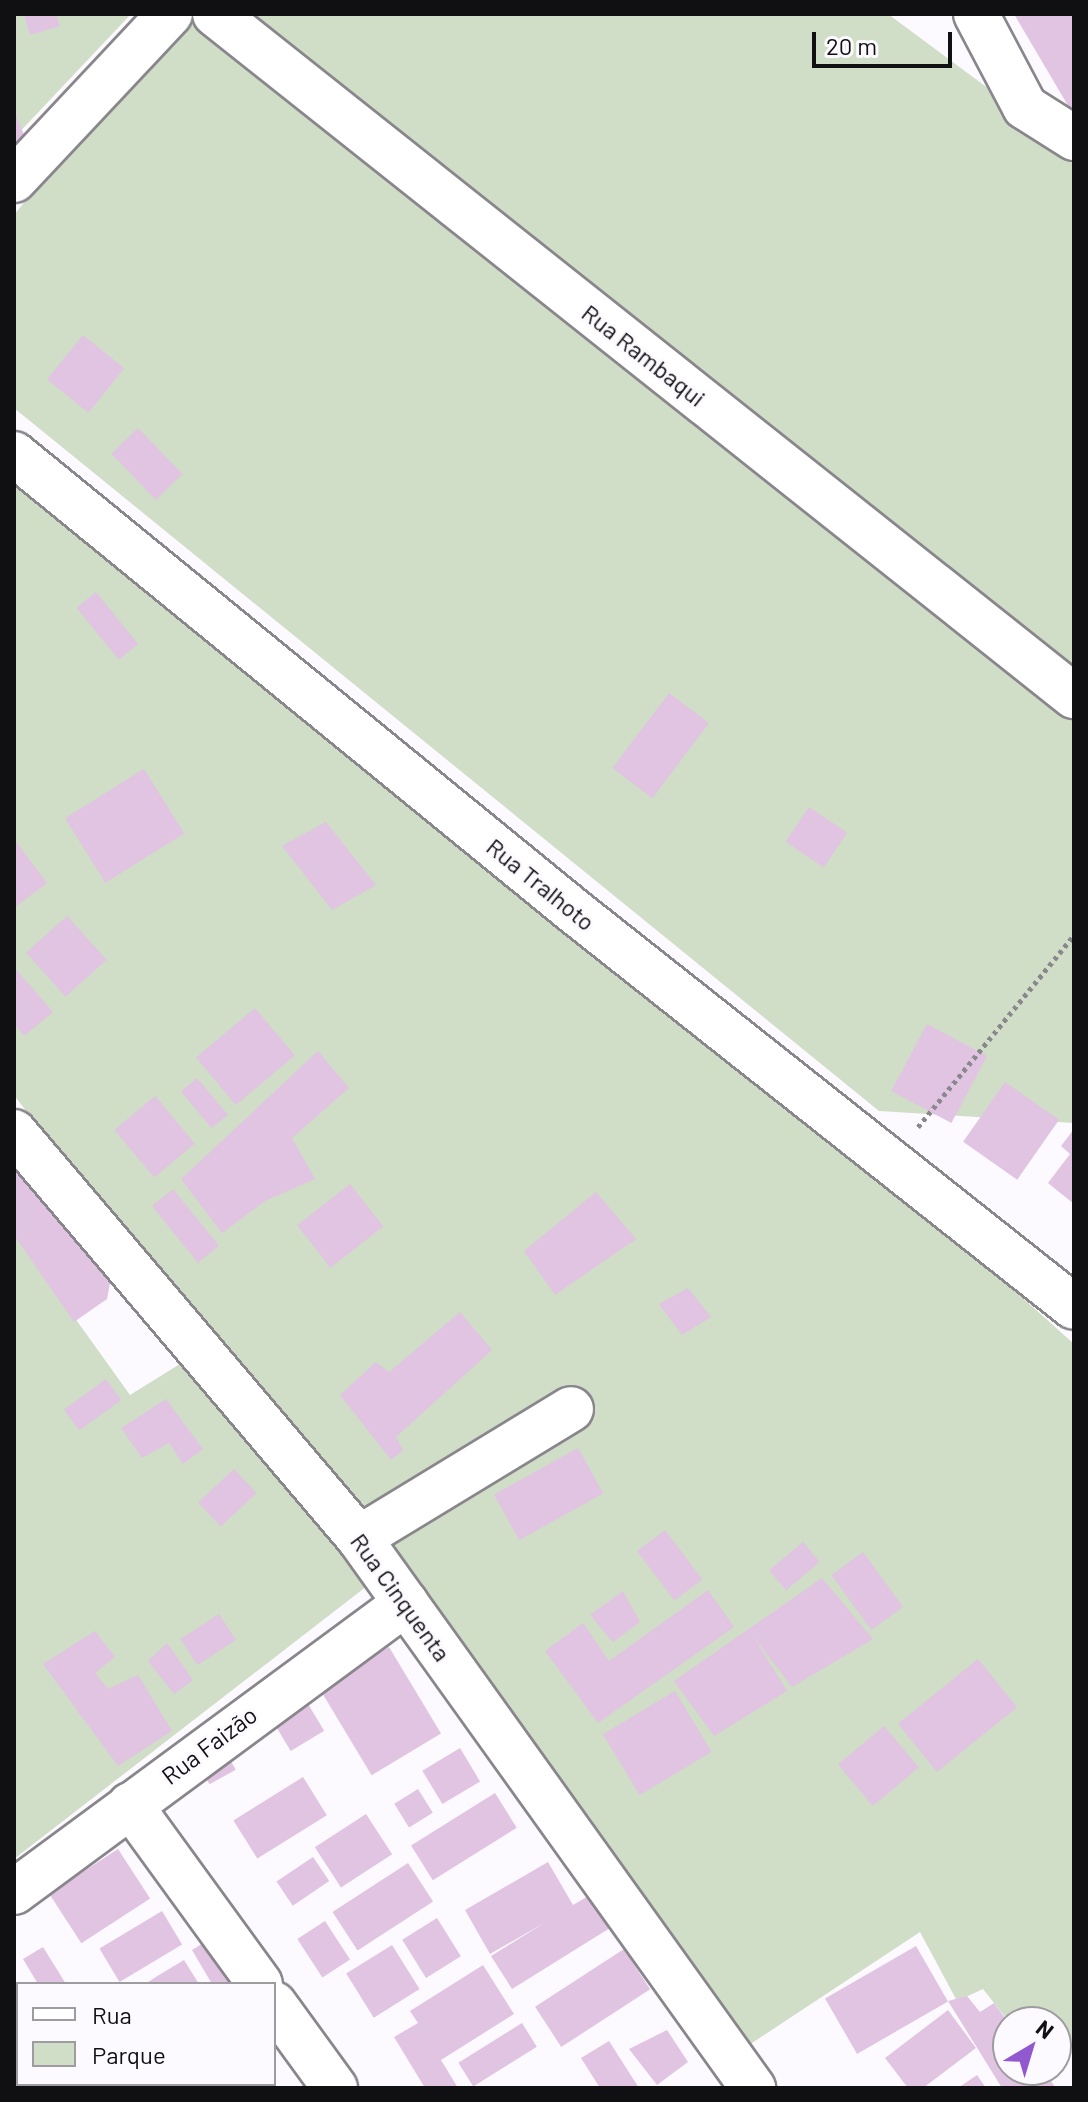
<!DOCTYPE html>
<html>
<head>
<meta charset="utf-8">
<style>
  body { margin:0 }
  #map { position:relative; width:1088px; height:2102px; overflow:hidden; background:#fcfaff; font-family:Barlow,sans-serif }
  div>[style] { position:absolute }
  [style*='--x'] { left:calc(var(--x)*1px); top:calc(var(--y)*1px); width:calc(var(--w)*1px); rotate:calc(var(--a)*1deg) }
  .green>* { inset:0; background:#d0ddc7 }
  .building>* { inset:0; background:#e0c4e2; transform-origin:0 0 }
  .path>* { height:5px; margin-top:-2.5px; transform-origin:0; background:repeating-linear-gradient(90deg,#8a888c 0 4px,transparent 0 8px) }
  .roads { filter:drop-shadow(2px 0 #89868c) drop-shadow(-2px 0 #89868c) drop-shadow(0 2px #89868c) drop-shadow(0 -2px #89868c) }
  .minor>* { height:44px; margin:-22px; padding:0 22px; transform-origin:22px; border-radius:22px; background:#fff }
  span { translate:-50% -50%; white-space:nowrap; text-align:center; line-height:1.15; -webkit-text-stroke:6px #fcfaff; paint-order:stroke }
  .street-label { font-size:24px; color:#100f11 }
  .frame { position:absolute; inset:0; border:16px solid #100f11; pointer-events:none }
  .legend { position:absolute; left:16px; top:1982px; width:260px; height:104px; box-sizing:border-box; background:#fcfaff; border:2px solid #9e9ca0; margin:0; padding:10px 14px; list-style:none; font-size:24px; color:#100f11 }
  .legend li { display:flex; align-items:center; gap:16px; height:40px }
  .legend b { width:40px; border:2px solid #9e9ca0 }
  .north { position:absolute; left:992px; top:2006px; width:80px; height:80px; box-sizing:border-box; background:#fcfaff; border:2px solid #9e9ca0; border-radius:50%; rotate:38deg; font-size:22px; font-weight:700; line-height:32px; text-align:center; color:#100f11 }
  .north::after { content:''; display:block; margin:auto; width:28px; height:36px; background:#9258d0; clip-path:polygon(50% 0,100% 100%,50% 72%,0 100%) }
  .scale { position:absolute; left:812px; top:32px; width:140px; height:36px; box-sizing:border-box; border:4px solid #100f11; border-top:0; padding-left:10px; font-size:24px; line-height:28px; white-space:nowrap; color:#100f11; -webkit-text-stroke:6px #fcfaff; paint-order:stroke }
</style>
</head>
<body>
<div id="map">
  <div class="green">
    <div style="clip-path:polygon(14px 14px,131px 14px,14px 138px)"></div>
    <div style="clip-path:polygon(175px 14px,888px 14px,1074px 152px,1074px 1123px,879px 1111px,14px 408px,14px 215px)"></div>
    <div style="clip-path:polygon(14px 466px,807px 1105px,1074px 1344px,1074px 2044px,1056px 2067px,1056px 2022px,1009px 2022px,983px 1989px,957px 2001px,920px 1932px,743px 2049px,14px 1095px)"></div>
    <div style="clip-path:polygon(14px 1233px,130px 1395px,196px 1354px,367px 1586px,14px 1859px)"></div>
  </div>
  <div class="building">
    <div style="clip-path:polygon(24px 14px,56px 14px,60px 26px,30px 35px)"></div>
    <div style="clip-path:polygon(1014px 14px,1074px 14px,1074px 106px,1070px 109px)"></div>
    <div style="clip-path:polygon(14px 111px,27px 142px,14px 147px)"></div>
    <div style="left:83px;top:335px;width:53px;height:57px;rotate:39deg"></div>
    <div style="left:138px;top:428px;width:64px;height:37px;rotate:46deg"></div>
    <div style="left:96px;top:592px;width:67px;height:25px;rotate:51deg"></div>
    <div style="left:669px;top:693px;width:50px;height:94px;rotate:37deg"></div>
    <div style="left:144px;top:769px;width:76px;height:93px;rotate:58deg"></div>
    <div style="left:809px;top:807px;width:46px;height:42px;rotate:34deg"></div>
    <div style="clip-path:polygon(326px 822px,376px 885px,332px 910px,282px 846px)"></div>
    <div style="clip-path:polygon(14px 839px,47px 883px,14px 908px)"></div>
    <div style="left:67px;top:916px;width:59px;height:55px;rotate:48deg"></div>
    <div style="clip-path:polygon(14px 967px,53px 1012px,24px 1036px,14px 1024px)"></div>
    <div style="left:255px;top:1008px;width:62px;height:77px;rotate:50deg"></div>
    <div style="left:927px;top:1024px;width:68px;height:76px;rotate:28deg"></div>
    <div style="clip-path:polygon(318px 1051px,349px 1088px,292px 1138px,315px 1179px,265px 1201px,222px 1233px,181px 1179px)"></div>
    <div style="left:197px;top:1078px;width:48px;height:21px;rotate:50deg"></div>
    <div style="left:1005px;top:1082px;width:66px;height:73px;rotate:35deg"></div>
    <div style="left:155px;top:1096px;width:62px;height:53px;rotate:50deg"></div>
    <div style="clip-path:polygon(1074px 1129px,1074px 1204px,1048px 1183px,1070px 1154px,1061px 1146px)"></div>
    <div style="clip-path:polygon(14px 1140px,114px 1262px,107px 1299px,74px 1322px,14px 1235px)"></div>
    <div style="left:350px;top:1184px;width:54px;height:67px;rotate:52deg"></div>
    <div style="left:173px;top:1189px;width:73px;height:27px;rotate:51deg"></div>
    <div style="clip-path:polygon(596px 1192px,636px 1239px,555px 1295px,524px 1251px)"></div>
    <div style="clip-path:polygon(688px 1288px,711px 1317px,682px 1335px,659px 1304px)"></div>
    <div style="clip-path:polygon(460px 1312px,492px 1350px,396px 1437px,403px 1450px,391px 1460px,340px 1395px,376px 1362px,389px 1372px)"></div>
    <div style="left:106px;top:1379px;width:26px;height:52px;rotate:54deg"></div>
    <div style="clip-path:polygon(166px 1399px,203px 1449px,183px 1464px,169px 1443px,142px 1458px,121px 1428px)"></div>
    <div style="left:578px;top:1448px;width:52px;height:96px;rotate:61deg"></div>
    <div style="left:234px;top:1469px;width:33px;height:49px;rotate:47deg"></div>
    <div style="left:665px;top:1530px;width:62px;height:35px;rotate:53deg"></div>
    <div style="left:803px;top:1542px;width:26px;height:44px;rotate:50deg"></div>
    <div style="left:863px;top:1552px;width:68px;height:39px;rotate:54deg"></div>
    <div style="clip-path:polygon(822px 1578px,873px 1639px,792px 1687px,753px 1636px,787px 1691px,714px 1736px,674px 1681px)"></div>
    <div style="clip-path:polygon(708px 1590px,734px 1627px,598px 1723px,545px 1651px,583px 1623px,609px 1661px)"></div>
    <div style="clip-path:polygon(623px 1591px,640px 1622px,613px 1642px,590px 1615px)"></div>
    <div style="left:219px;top:1614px;width:31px;height:46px;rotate:57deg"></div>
    <div style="clip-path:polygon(95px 1631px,115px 1657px,95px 1673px,108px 1689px,138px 1675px,172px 1731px,118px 1766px,43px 1664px)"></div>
    <div style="clip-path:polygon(167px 1643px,193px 1680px,174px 1694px,148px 1661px)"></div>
    <div style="left:389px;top:1647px;width:101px;height:81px;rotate:59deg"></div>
    <div style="left:978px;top:1659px;width:62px;height:103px;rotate:51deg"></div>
    <div style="left:675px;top:1691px;width:71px;height:84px;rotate:59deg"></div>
    <div style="left:302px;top:1694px;width:43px;height:39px;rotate:59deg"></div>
    <div style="left:884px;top:1726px;width:54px;height:60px;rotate:50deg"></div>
    <div style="left:460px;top:1748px;width:39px;height:44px;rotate:59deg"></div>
    <div style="left:227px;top:1754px;width:18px;height:30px;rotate:61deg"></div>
    <div style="left:303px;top:1777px;width:45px;height:82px;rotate:58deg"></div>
    <div style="left:418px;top:1789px;width:28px;height:28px;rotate:58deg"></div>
    <div style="left:495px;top:1793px;width:41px;height:99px;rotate:58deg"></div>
    <div style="left:366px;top:1814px;width:48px;height:61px;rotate:57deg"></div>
    <div style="left:118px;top:1849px;width:59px;height:82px;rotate:57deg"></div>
    <div style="left:313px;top:1857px;width:29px;height:44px;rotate:56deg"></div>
    <div style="clip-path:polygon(548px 1862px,573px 1905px,590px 1895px,610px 1928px,512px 1989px,491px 1956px,544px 1923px,490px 1954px,465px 1910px)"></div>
    <div style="left:408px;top:1863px;width:46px;height:90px;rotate:57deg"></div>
    <div style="left:162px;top:1911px;width:39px;height:73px;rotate:59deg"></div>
    <div style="left:437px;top:1918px;width:45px;height:41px;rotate:58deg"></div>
    <div style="left:325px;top:1921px;width:46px;height:33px;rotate:57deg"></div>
    <div style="clip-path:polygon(213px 1937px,241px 1984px,212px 1984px,192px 1950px)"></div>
    <div style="left:392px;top:1945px;width:52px;height:54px;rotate:58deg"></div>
    <div style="left:916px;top:1946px;width:64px;height:105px;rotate:60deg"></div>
    <div style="clip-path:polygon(43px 1947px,66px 1984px,38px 1984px,23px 1959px)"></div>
    <div style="left:624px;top:1949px;width:48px;height:106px;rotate:57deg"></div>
    <div style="clip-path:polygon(184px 1960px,199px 1984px,145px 1984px,159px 1975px)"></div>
    <div style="clip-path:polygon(483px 1965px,514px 2014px,441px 2060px,458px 2088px,425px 2088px,394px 2037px,418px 2023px,410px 2011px)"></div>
    <div style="clip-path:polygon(967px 1996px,980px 2012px,994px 2003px,1008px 2022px,1008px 2070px,1043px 2070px,1056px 2088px,1002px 2088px,948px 2001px)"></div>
    <div style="clip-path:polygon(948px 2010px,976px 2048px,923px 2088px,908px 2088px,885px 2058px)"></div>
    <div style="left:522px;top:2023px;width:28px;height:75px;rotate:58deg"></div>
    <div style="clip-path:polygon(667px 2030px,688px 2062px,657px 2085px,629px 2049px)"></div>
    <div style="clip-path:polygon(609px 2041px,639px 2088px,600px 2088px,581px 2058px)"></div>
    <div style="clip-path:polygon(977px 2075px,986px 2088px,958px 2088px)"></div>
    <div style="clip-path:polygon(59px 2084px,112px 2084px,106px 2088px)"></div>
    <div style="clip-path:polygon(236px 2084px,273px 2084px,275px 2088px,230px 2088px)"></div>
  </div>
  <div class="path">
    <div style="--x:918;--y:1127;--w:247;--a:-50.9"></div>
  </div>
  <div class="roads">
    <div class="minor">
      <div style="--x:215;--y:14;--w:1097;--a:38.45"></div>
      <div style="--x:976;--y:14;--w:105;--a:62.2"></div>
      <div style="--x:1025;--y:107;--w:58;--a:32.3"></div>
      <div style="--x:14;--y:180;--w:228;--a:-46.8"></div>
      <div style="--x:14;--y:454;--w:724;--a:39.23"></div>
      <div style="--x:575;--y:912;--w:636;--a:38.36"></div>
      <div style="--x:14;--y:1132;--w:533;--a:49.64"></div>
      <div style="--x:359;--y:1538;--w:677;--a:54.38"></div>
      <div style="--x:359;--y:1538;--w:248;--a:-31.3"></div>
      <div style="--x:130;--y:1805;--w:221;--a:54"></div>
      <div style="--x:14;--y:1892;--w:487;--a:-36.4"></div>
      <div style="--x:274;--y:2004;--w:104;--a:54"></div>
    </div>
  </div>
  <div class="street-label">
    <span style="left:644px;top:355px;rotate:38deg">Rua Rambaqui</span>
    <span style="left:541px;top:884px;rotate:39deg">Rua Tralhoto</span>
    <span style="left:401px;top:1597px;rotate:54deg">Rua Cinquenta</span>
    <span style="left:209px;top:1745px;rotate:-37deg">Rua Faizão</span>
  </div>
  <div class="frame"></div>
  <ul class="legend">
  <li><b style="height:10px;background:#fff"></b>Rua</li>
  <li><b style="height:22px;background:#d0ddc7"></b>Parque</li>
  </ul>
  <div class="north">N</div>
  <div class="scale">20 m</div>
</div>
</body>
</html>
